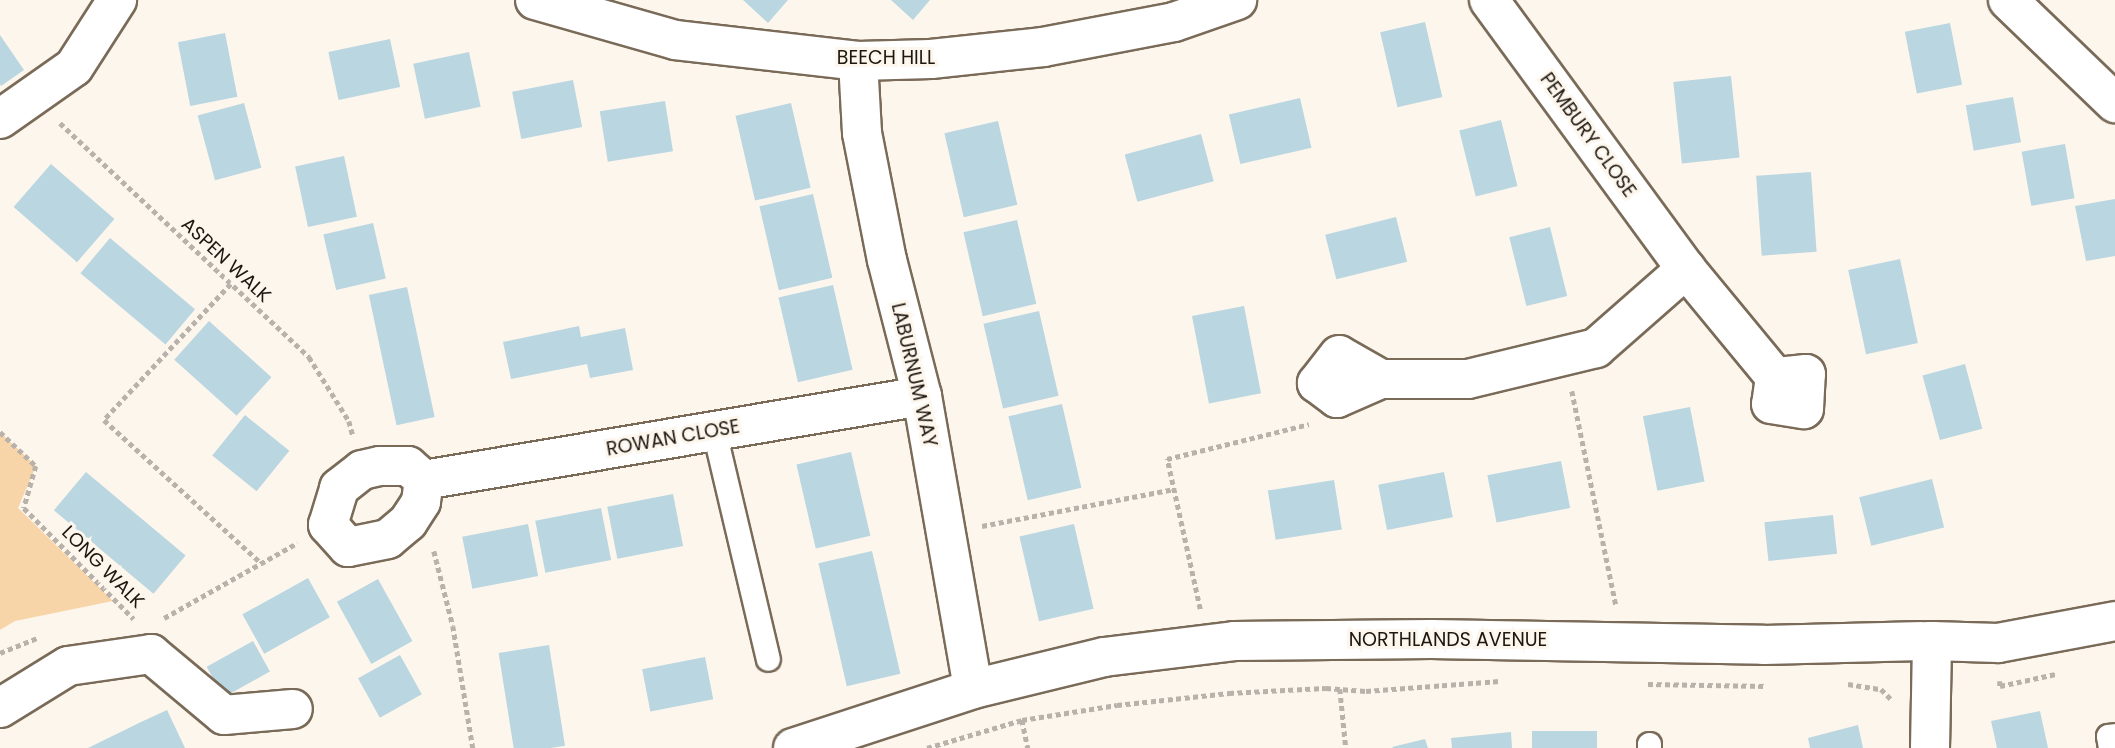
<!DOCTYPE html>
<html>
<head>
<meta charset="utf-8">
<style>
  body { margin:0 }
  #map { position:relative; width:2115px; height:748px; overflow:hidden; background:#fdf6ed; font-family:Poppins,sans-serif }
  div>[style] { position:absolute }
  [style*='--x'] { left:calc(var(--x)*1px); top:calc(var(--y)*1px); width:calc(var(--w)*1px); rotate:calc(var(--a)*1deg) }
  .green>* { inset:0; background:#f8d4a9 }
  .building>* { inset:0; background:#bad6e0; transform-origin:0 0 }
  .path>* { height:4.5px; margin-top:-2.25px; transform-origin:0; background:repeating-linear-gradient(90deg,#b9b2aa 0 5px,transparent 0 8.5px) }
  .roads { filter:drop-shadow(2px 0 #7a6b59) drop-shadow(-2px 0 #7a6b59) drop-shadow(0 2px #7a6b59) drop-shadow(0 -2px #7a6b59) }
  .lane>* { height:23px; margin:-11.5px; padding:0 11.5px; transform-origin:11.5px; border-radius:11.5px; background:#fff }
  .street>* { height:38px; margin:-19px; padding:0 19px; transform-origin:19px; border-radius:19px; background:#fff }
  .secondary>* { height:38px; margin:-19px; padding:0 19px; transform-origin:19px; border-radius:19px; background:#fff }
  span { translate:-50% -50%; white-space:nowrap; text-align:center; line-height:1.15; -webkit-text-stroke:6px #fdf6ed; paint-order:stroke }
  .street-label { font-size:19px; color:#1d1710 }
</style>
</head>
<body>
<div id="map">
  <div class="green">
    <div style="clip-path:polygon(0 432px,36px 466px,18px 508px,113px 601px,15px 621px,0 630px)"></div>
  </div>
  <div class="building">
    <div style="clip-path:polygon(743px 0,788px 0,768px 23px)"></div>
    <div style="clip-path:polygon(891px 0,930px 0,913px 20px)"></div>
    <div style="left:1425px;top:22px;width:77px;height:46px;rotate:77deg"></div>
    <div style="left:1950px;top:23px;width:63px;height:46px;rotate:79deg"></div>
    <div style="left:225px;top:33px;width:65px;height:48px;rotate:79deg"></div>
    <div style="clip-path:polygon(0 35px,24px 70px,1px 86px,0 84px)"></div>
    <div style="left:390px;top:39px;width:49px;height:63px;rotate:78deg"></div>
    <div style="left:469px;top:52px;width:56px;height:57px;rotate:78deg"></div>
    <div style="left:1731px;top:76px;width:82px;height:58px;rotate:84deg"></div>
    <div style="left:573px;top:80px;width:48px;height:62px;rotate:79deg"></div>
    <div style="left:2013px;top:97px;width:46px;height:48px;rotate:80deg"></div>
    <div style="left:1300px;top:98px;width:51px;height:73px;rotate:77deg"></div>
    <div style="left:665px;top:101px;width:51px;height:66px;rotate:81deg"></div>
    <div style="left:244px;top:103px;width:67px;height:48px;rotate:75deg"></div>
    <div style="left:791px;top:103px;width:87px;height:57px;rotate:77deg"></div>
    <div style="left:1501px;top:120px;width:68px;height:43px;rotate:76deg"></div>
    <div style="left:998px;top:121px;width:86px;height:55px;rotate:77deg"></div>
    <div style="left:1201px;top:134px;width:49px;height:79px;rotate:75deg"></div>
    <div style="left:2065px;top:144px;width:55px;height:44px;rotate:80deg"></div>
    <div style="left:344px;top:156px;width:62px;height:50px;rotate:78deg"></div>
    <div style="left:51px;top:164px;width:84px;height:57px;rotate:41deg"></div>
    <div style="left:1811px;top:172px;width:80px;height:55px;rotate:86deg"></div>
    <div style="left:813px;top:194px;width:86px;height:55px;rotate:77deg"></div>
    <div style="clip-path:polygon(2115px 199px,2115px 256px,2086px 261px,2075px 206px)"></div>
    <div style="left:1396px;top:217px;width:46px;height:73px;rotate:76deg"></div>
    <div style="left:1017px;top:220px;width:86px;height:55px;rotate:77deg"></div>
    <div style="left:373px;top:223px;width:57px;height:51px;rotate:77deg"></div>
    <div style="left:1550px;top:227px;width:71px;height:42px;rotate:76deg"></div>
    <div style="left:110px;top:238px;width:111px;height:46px;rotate:40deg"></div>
    <div style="left:1900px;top:259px;width:86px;height:53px;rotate:78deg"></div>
    <div style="left:833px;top:285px;width:87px;height:56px;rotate:77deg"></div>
    <div style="left:407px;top:287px;width:133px;height:39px;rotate:78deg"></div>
    <div style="left:1244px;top:306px;width:89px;height:53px;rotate:79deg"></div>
    <div style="left:1039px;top:311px;width:87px;height:57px;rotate:77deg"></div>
    <div style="left:209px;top:321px;width:84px;height:52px;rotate:42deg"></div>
    <div style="clip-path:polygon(579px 326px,581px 337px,625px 328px,633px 370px,590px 378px,587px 364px,511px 379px,503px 342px)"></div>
    <div style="left:1965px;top:364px;width:67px;height:44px;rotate:75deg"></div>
    <div style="left:1062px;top:404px;width:86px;height:55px;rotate:77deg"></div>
    <div style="left:1690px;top:407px;width:76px;height:48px;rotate:79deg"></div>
    <div style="left:245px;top:415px;width:57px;height:52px;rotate:39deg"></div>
    <div style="left:851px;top:452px;width:86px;height:56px;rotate:77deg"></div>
    <div style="left:1561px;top:461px;width:48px;height:75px;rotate:79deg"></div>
    <div style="left:86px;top:472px;width:130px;height:50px;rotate:40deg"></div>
    <div style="left:1444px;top:472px;width:46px;height:67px;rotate:79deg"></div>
    <div style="left:1932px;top:479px;width:50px;height:75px;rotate:76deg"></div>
    <div style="left:1334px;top:480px;width:50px;height:67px;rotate:81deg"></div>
    <div style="left:673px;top:494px;width:53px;height:67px;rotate:79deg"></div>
    <div style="left:601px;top:508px;width:53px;height:67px;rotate:79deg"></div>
    <div style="left:1833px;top:515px;width:39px;height:69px;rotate:84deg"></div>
    <div style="left:528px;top:524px;width:53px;height:67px;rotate:79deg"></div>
    <div style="left:1074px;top:524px;width:87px;height:56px;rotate:77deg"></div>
    <div style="left:872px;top:551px;width:126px;height:55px;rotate:77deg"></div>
    <div style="left:308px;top:578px;width:45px;height:75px;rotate:61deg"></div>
    <div style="left:378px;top:579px;width:71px;height:47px;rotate:61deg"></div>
    <div style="left:253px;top:641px;width:35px;height:53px;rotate:61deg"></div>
    <div style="left:549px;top:645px;width:102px;height:51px;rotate:81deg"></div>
    <div style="left:400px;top:655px;width:45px;height:48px;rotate:61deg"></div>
    <div style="left:705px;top:657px;width:43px;height:64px;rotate:79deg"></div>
    <div style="clip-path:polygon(167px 710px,185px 748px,88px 748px,141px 722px)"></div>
    <div style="clip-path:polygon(2040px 711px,2048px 748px,1997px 748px,1991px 721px)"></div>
    <div style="clip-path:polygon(1858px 725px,1863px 748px,1810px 748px,1808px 738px)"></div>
    <div style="left:1532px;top:731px;width:65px;height:17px"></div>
    <div style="clip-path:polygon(1511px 732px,1512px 748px,1452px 748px,1451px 738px)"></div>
    <div style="clip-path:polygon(1425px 739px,1428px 748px,1393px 748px,1392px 747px)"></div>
  </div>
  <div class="path">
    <div style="--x:60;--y:123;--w:342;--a:43.2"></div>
    <div style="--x:309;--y:357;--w:75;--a:58"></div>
    <div style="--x:349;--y:421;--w:16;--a:75"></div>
    <div style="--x:231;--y:284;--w:186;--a:133"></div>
    <div style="--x:104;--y:420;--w:212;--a:42.3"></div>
    <div style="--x:1572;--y:391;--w:218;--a:78.4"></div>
    <div style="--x:0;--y:432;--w:50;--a:43.4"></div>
    <div style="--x:36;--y:466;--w:44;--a:105.9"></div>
    <div style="--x:24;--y:508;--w:156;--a:45.3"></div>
    <div style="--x:982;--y:526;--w:196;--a:-10.9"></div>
    <div style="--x:434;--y:551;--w:77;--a:75.8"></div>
    <div style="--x:453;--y:626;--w:124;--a:80.7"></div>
    <div style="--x:1200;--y:609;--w:154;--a:-102.4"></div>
    <div style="--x:1167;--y:459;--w:146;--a:-13.8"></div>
    <div style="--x:164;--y:618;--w:153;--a:-29.4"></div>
    <div style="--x:0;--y:653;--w:40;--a:-22"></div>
    <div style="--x:2000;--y:681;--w:5;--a:90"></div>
    <div style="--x:2000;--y:686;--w:57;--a:-12.1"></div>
    <div style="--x:1648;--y:684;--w:117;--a:1"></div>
    <div style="--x:1848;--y:684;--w:33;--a:9"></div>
    <div style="--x:1881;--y:689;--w:17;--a:45"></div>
    <div style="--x:1340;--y:689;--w:59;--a:84.2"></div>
    <div style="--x:1022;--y:720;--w:29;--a:78"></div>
    <div style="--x:927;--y:748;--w:99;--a:-16.4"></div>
    <div style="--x:1022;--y:720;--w:96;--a:-9"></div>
    <div style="--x:1117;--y:705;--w:113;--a:-6.1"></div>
    <div style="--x:1229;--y:693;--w:97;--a:-3"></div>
    <div style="--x:1326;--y:688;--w:40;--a:4.3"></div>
    <div style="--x:1366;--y:691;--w:134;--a:-4.3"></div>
  </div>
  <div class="roads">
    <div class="lane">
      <div style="--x:714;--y:431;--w:234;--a:76.7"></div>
      <div style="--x:1649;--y:744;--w:4;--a:90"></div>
      <div style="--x:2110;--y:748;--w:12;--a:-99"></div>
      <div style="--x:2108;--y:736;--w:7;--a:-8"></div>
    </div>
    <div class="street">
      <div style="--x:535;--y:0;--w:146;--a:15.9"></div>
      <div style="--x:675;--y:40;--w:184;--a:6.5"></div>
      <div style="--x:858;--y:61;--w:73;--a:-1.6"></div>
      <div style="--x:931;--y:59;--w:113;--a:-6.1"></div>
      <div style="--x:1043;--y:47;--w:133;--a:-10.8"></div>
      <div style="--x:1174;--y:22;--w:67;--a:-19.2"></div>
      <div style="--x:1489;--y:0;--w:333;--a:53.8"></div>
      <div style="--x:1686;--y:269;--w:140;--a:50.5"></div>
      <div style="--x:1775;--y:377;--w:27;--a:98"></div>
      <div style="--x:1771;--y:404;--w:33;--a:9"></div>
      <div style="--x:1804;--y:409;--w:35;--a:-87"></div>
      <div style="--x:1806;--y:374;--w:31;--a:174"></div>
      <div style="--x:2008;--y:0;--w:149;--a:43.9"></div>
      <div style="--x:858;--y:61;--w:72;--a:86.8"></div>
      <div style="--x:862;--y:133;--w:129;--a:78.9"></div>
      <div style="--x:887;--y:260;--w:140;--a:75.6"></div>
      <div style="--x:922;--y:396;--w:297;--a:80.1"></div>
      <div style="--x:0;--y:119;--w:90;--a:-35.1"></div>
      <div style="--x:74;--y:67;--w:80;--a:-57.3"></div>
      <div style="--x:1381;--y:379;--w:48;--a:-150.3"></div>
      <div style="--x:1339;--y:355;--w:36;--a:128"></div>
      <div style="--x:1317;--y:383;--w:25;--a:37"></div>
      <div style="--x:1337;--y:398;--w:48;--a:-23.4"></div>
      <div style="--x:1381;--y:379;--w:87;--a:0"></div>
      <div style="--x:1468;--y:379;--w:132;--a:-13.6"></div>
      <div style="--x:1596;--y:348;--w:120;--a:-41.3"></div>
      <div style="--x:380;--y:466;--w:28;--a:0"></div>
      <div style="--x:408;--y:466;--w:21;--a:41"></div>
      <div style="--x:424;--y:480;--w:22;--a:98"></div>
      <div style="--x:421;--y:502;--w:24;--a:123"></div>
      <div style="--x:408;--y:522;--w:26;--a:140"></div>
      <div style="--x:388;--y:539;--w:41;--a:168.7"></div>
      <div style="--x:348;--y:547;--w:30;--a:-132"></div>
      <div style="--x:328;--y:525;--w:39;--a:-73"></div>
      <div style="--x:339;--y:488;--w:29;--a:-38"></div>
      <div style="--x:362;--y:470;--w:18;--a:-13"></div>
      <div style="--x:424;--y:480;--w:505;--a:-9.57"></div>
      <div style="--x:0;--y:708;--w:80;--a:-31.7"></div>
      <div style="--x:68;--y:666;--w:84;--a:-8.2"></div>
      <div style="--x:151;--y:654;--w:95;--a:39.9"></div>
      <div style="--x:224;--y:715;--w:69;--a:-5"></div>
      <div style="--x:1930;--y:748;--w:107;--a:-88.9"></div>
    </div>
    <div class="secondary">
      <div style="--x:793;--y:748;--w:189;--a:-18.1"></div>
      <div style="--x:973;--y:689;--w:135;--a:-13.7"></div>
      <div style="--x:1104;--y:657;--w:131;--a:-7"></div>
      <div style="--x:1234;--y:641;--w:197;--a:-0.6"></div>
      <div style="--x:1431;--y:639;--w:333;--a:1"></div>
      <div style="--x:1764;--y:645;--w:168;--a:-1.4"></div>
      <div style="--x:1932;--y:641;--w:66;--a:1.7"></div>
      <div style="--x:1998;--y:643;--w:119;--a:-10.6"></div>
    </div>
  </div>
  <div class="street-label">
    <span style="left:886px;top:58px">BEECH HILL</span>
    <span style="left:1588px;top:135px;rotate:54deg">PEMBURY CLOSE</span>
    <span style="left:226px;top:260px;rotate:43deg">ASPEN WALK</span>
    <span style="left:914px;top:375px;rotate:77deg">LABURNUM WAY</span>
    <span style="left:673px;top:438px;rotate:-10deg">ROWAN CLOSE</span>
    <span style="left:103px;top:567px;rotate:45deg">LONG WALK</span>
    <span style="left:1448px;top:640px">NORTHLANDS AVENUE</span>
  </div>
</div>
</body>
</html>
